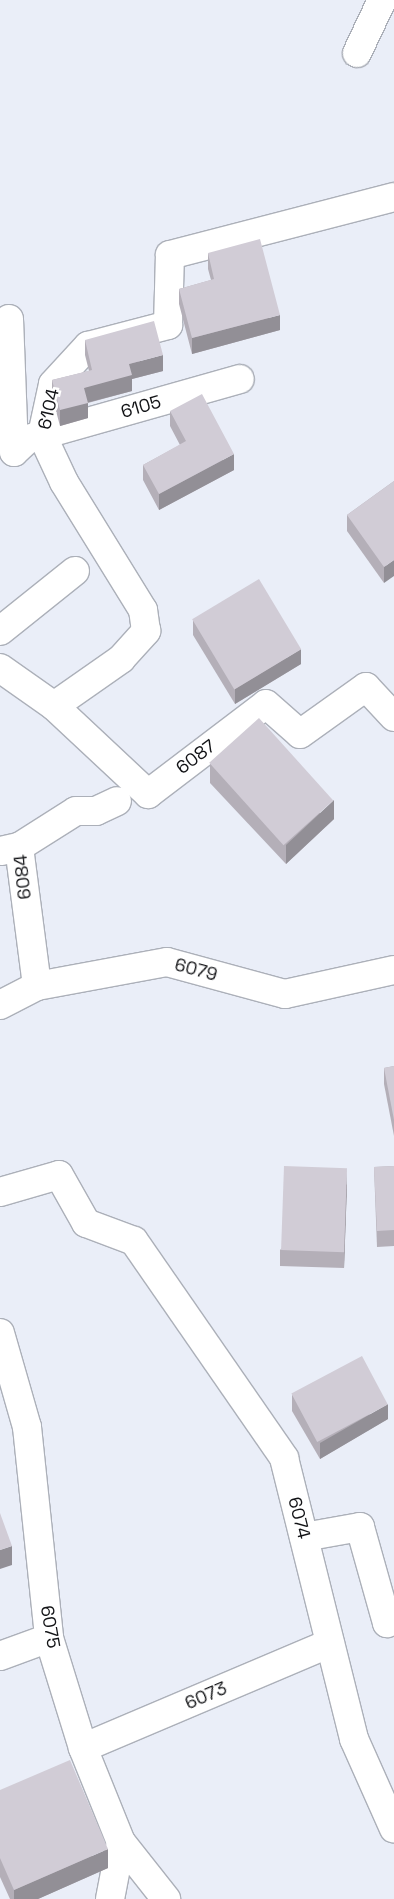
<!DOCTYPE html>
<html>
<head>
<meta charset="utf-8">
<style>
  body { margin:0 }
  #map { position:relative; width:394px; height:1899px; overflow:hidden; background:#eaeef8; font-family:"Space Grotesk",sans-serif }
  div>[style] { position:absolute }
  [style*='--x'] { left:calc(var(--x)*1px); top:calc(var(--y)*1px); width:calc(var(--w)*1px); rotate:calc(var(--a)*1deg) }
  .roads { filter:drop-shadow(1px 0 #acb0b9) drop-shadow(-1px 0 #acb0b9) drop-shadow(0 1px #acb0b9) drop-shadow(0 -1px #acb0b9) }
  .minor>* { height:28px; margin:-14px; padding:0 14px; transform-origin:14px; border-radius:14px; background:#fff }
  .wall>* { inset:0; background:#b4afb8 }
  .shaded-wall>* { inset:0; background:#928f96 }
  .building>* { inset:0; background:#d1ccd6; transform-origin:0 0 }
  span { translate:-50% -50%; white-space:nowrap; text-align:center; line-height:1.15; -webkit-text-stroke:5px #fff; paint-order:stroke }
  .street-label { font-size:18px; color:#121316 }
</style>
</head>
<body>
<div id="map">
  <div class="roads">
    <div class="minor">
      <div style="--x:357;--y:53;--w:59;--a:-64.7"></div>
      <div style="--x:9;--y:319;--w:133;--a:87.8"></div>
      <div style="--x:14;--y:452;--w:19;--a:-43"></div>
      <div style="--x:28;--y:439;--w:220;--a:-15.8"></div>
      <div style="--x:0;--y:631;--w:96;--a:-38.7"></div>
      <div style="--x:0;--y:668;--w:66;--a:35.1"></div>
      <div style="--x:54;--y:706;--w:129;--a:43.1"></div>
      <div style="--x:148;--y:794;--w:148;--a:-37.3"></div>
      <div style="--x:266;--y:704;--w:45;--a:41.4"></div>
      <div style="--x:300;--y:734;--w:81;--a:-35.5"></div>
      <div style="--x:366;--y:687;--w:41;--a:47"></div>
      <div style="--x:54;--y:706;--w:82;--a:-35"></div>
      <div style="--x:121;--y:659;--w:38;--a:-48"></div>
      <div style="--x:146;--y:631;--w:21;--a:-98"></div>
      <div style="--x:143;--y:610;--w:150;--a:-121.7"></div>
      <div style="--x:64;--y:482;--w:52;--a:-115.1"></div>
      <div style="--x:42;--y:435;--w:52;--a:-77.8"></div>
      <div style="--x:53;--y:384;--w:52;--a:-47.4"></div>
      <div style="--x:88;--y:346;--w:83;--a:-14.7"></div>
      <div style="--x:168;--y:325;--w:70;--a:-88.4"></div>
      <div style="--x:170;--y:255;--w:231;--a:-14.5"></div>
      <div style="--x:19;--y:847;--w:140;--a:82.6"></div>
      <div style="--x:1;--y:851;--w:18;--a:-13"></div>
      <div style="--x:19;--y:847;--w:67;--a:-32.3"></div>
      <div style="--x:76;--y:811;--w:20;--a:0"></div>
      <div style="--x:96;--y:811;--w:23;--a:-25"></div>
      <div style="--x:0;--y:1005;--w:42;--a:-27.2"></div>
      <div style="--x:37;--y:986;--w:132;--a:-10.5"></div>
      <div style="--x:167;--y:962;--w:122;--a:15.2"></div>
      <div style="--x:285;--y:994;--w:112;--a:-12.4"></div>
      <div style="--x:0;--y:1192;--w:61;--a:-16.1"></div>
      <div style="--x:59;--y:1175;--w:55;--a:60.6"></div>
      <div style="--x:86;--y:1223;--w:51;--a:20.6"></div>
      <div style="--x:134;--y:1241;--w:264;--a:55.3"></div>
      <div style="--x:284;--y:1458;--w:290;--a:76"></div>
      <div style="--x:354;--y:1739;--w:98;--a:66"></div>
      <div style="--x:0;--y:1333;--w:98;--a:74"></div>
      <div style="--x:27;--y:1427;--w:212;--a:84"></div>
      <div style="--x:49;--y:1638;--w:115;--a:72.8"></div>
      <div style="--x:83;--y:1748;--w:101;--a:68"></div>
      <div style="--x:121;--y:1842;--w:73;--a:51.7"></div>
      <div style="--x:304;--y:1537;--w:57;--a:-10.1"></div>
      <div style="--x:360;--y:1527;--w:100;--a:74.3"></div>
      <div style="--x:387;--y:1623;--w:9;--a:-36"></div>
      <div style="--x:0;--y:1656;--w:52;--a:-20.2"></div>
      <div style="--x:83;--y:1748;--w:268;--a:-23"></div>
      <div style="--x:110;--y:1899;--w:58;--a:-79.1"></div>
    </div>
  </div>
  <div class="wall">
    <div style="clip-path:polygon(208px 253px,280px 330px,192px 354px,179px 304px,179px 289px,211px 280px,208px 269px)"></div>
    <div style="clip-path:polygon(85px 340px,163px 371px,132px 379px,132px 391px,88px 403px,88px 418px,60px 426px,52px 396px,52px 380px,89px 371px,85px 355px)"></div>
    <div style="clip-path:polygon(170px 411px,234px 470px,159px 510px,143px 480px,143px 465px,180px 445px,170px 426px)"></div>
    <div style="clip-path:polygon(394px 481px,384px 583px,347px 531px,347px 515px)"></div>
    <div style="clip-path:polygon(193px 620px,301px 664px,235px 704px,193px 635px)"></div>
    <div style="clip-path:polygon(210px 764px,334px 819px,286px 864px,210px 783px)"></div>
    <div style="clip-path:polygon(394px 1066px,394px 1136px,384px 1084px,384px 1068px)"></div>
    <div style="clip-path:polygon(394px 1166px,394px 1246px,377px 1247px,374px 1167px)"></div>
    <div style="clip-path:polygon(347px 1184px,344px 1268px,280px 1266px,280px 1250px)"></div>
    <div style="clip-path:polygon(292px 1395px,388px 1419px,320px 1459px,292px 1411px)"></div>
    <div style="clip-path:polygon(0 1790px,108px 1868px,38px 1899px,10px 1899px,0 1877px)"></div>
  </div>
  <div class="shaded-wall">
    <div style="clip-path:polygon(280px 315px,280px 330px,192px 354px,192px 338px)"></div>
    <div style="clip-path:polygon(163px 355px,163px 371px,132px 379px,132px 391px,86px 403px,88px 403px,88px 418px,60px 426px,60px 410px,84px 388px,129px 364px)"></div>
    <div style="clip-path:polygon(234px 454px,234px 470px,159px 510px,159px 494px)"></div>
    <div style="clip-path:polygon(394px 560px,394px 576px,384px 583px,384px 567px)"></div>
    <div style="clip-path:polygon(301px 649px,301px 664px,235px 704px,235px 689px)"></div>
    <div style="clip-path:polygon(334px 800px,334px 819px,286px 864px,286px 845px)"></div>
    <div style="clip-path:polygon(347px 1168px,347px 1184px,344px 1268px,344px 1252px)"></div>
    <div style="clip-path:polygon(388px 1404px,388px 1419px,320px 1459px,320px 1443px)"></div>
    <div style="clip-path:polygon(12px 1546px,12px 1565px,0 1569px,0 1550px)"></div>
    <div style="clip-path:polygon(108px 1849px,108px 1868px,38px 1899px,14px 1899px,14px 1890px)"></div>
  </div>
  <div class="building">
    <div style="clip-path:polygon(260px 239px,280px 315px,192px 338px,179px 289px,214px 279px,208px 253px)"></div>
    <div style="clip-path:polygon(154px 321px,163px 355px,129px 364px,132px 375px,84px 388px,88px 403px,60px 410px,52px 380px,92px 370px,85px 340px)"></div>
    <div style="clip-path:polygon(202px 394px,234px 454px,159px 494px,143px 465px,186px 441px,170px 411px)"></div>
    <div style="clip-path:polygon(394px 481px,394px 560px,384px 567px,347px 515px)"></div>
    <div style="left:259px;top:579px;width:82px;height:78px;rotate:59deg"></div>
    <div style="left:259px;top:718px;width:111px;height:67px;rotate:48deg"></div>
    <div style="clip-path:polygon(394px 1066px,394px 1120px,384px 1068px)"></div>
    <div style="left:284px;top:1166px;width:63px;height:84px;rotate:2deg"></div>
    <div style="clip-path:polygon(394px 1166px,394px 1230px,377px 1231px,374px 1167px)"></div>
    <div style="left:362px;top:1356px;width:55px;height:80px;rotate:62deg"></div>
    <div style="clip-path:polygon(0 1513px,12px 1546px,0 1550px)"></div>
    <div style="clip-path:polygon(70px 1760px,108px 1849px,14px 1890px,0 1858px,0 1790px)"></div>
  </div>
  <div class="street-label">
    <span style="left:141px;top:407px;rotate:-16deg">6105</span>
    <span style="left:49px;top:409px;rotate:-77deg">6104</span>
    <span style="left:196px;top:757px;rotate:-37deg">6087</span>
    <span style="left:23px;top:877px;rotate:-96deg">6084</span>
    <span style="left:196px;top:970px;rotate:15deg">6079</span>
    <span style="left:299px;top:1518px;rotate:76deg">6074</span>
    <span style="left:50px;top:1627px;rotate:80deg">6075</span>
    <span style="left:206px;top:1696px;rotate:-23deg">6073</span>
  </div>
</div>
</body>
</html>
